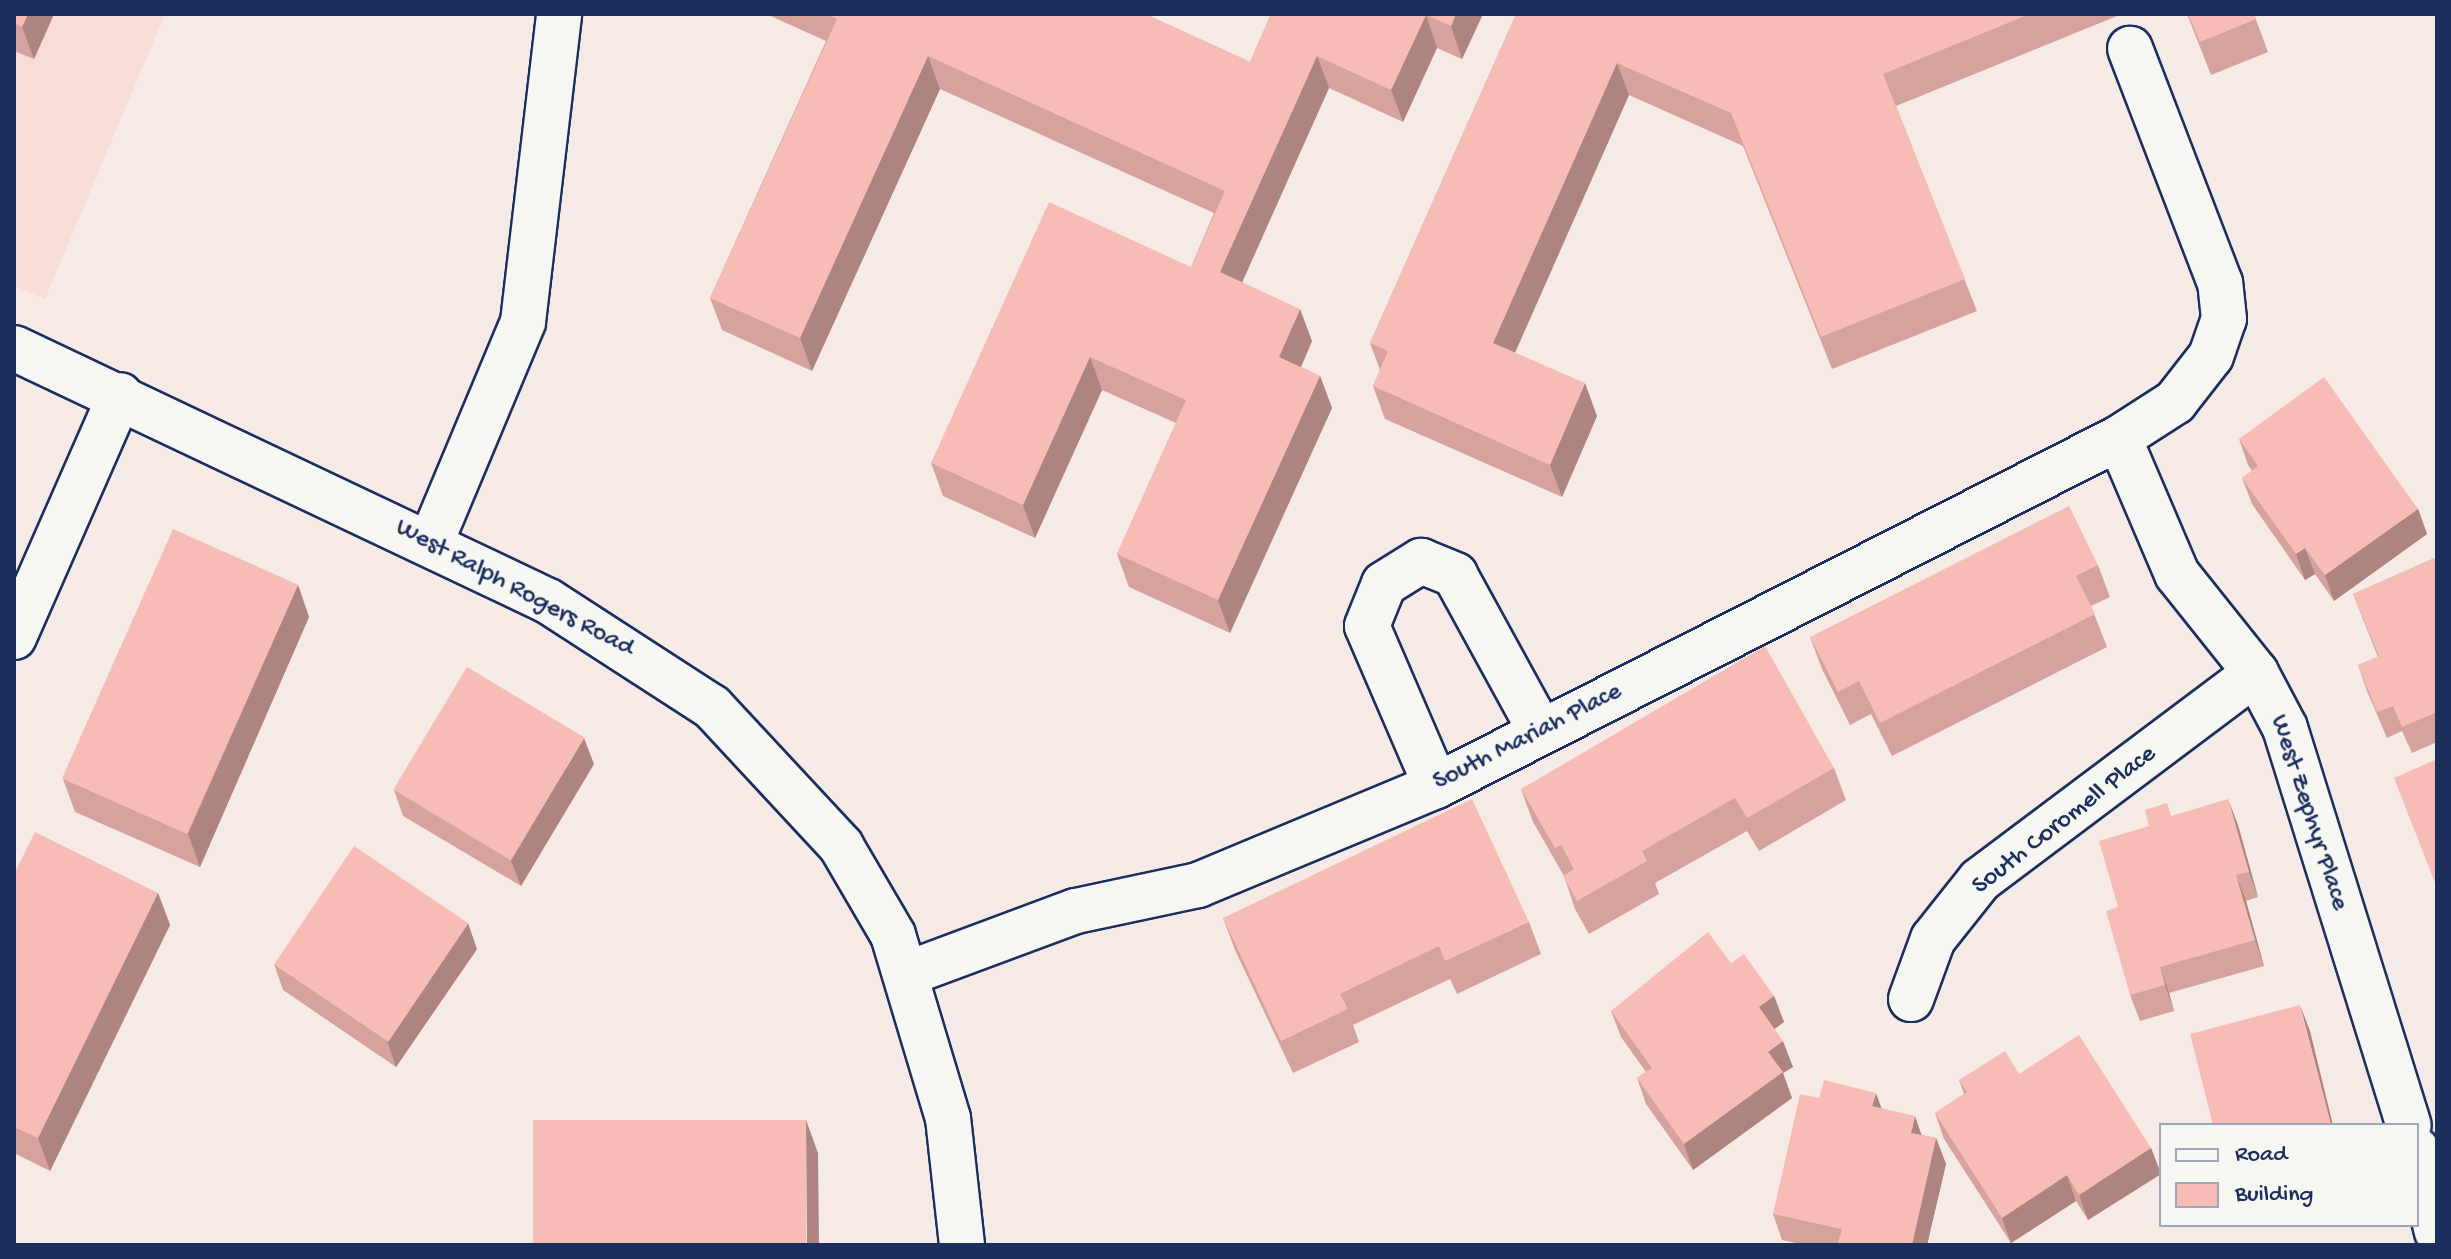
<!DOCTYPE html>
<html>
<head>
<meta charset="utf-8">
<style>
  body { margin:0 }
  #map { position:relative; width:2451px; height:1259px; overflow:hidden; background:#f6eae6; font-family:"Gochi Hand",sans-serif }
  div>[style] { position:absolute }
  [style*='--x'] { left:calc(var(--x)*1px); top:calc(var(--y)*1px); width:calc(var(--w)*1px); rotate:calc(var(--a)*1deg) }
  .built>* { inset:0; background:#f7dcd8 }
  .roads { filter:drop-shadow(2px 0 #1b2f5e) drop-shadow(-2px 0 #1b2f5e) drop-shadow(0 2px #1b2f5e) drop-shadow(0 -2px #1b2f5e) }
  .minor>* { height:44px; margin:-22px; padding:0 22px; transform-origin:22px; border-radius:22px; background:#f6f6f2 }
  .wall>* { inset:0; background:#d5a29d }
  .shaded-wall>* { inset:0; background:#ae8480 }
  .building>* { inset:0; background:#f8bcb7; transform-origin:0 0 }
  span { translate:-50% -50%; white-space:nowrap; text-align:center; line-height:1.15; -webkit-text-stroke:6px #f6f6f2; paint-order:stroke }
  .street-label { font-size:26px; color:#1b2f5e }
  .frame { position:absolute; inset:0; border:16px solid #1b2f5e; pointer-events:none }
  .legend { position:absolute; left:2159px; top:1123px; width:260px; height:104px; box-sizing:border-box; background:#f6f6f2; border:2px solid #9ea6b7; margin:0; padding:10px 14px; list-style:none; font-size:24px; color:#1b2f5e }
  .legend li { display:flex; align-items:center; gap:16px; height:40px }
  .legend b { width:40px; border:2px solid #9ea6b7 }
</style>
</head>
<body>
<div id="map">
  <div class="built">
    <div style="clip-path:polygon(14px 14px,165px 14px,45px 299px,14px 286px)"></div>
  </div>
  <div class="roads">
    <div class="minor">
      <div style="--x:14;--y:348;--w:591;--a:25.35"></div>
      <div style="--x:548;--y:601;--w:195;--a:32.9"></div>
      <div style="--x:712;--y:707;--w:190;--a:47.1"></div>
      <div style="--x:841;--y:846;--w:103;--a:59.7"></div>
      <div style="--x:893;--y:935;--w:191;--a:73.3"></div>
      <div style="--x:948;--y:1118;--w:128;--a:83.7"></div>
      <div style="--x:2119;--y:438;--w:148;--a:66.9"></div>
      <div style="--x:2177;--y:574;--w:127;--a:51.4"></div>
      <div style="--x:2256;--y:673;--w:62;--a:62.2"></div>
      <div style="--x:2285;--y:728;--w:416;--a:72.7"></div>
      <div style="--x:431;--y:542;--w:238;--a:-67.3"></div>
      <div style="--x:523;--y:322;--w:310;--a:-83.3"></div>
      <div style="--x:14;--y:637;--w:264;--a:-66.3"></div>
      <div style="--x:1436;--y:786;--w:174;--a:-113.3"></div>
      <div style="--x:1367;--y:626;--w:45;--a:-68"></div>
      <div style="--x:1384;--y:584;--w:44;--a:-31.9"></div>
      <div style="--x:1421;--y:561;--w:37;--a:22"></div>
      <div style="--x:1455;--y:575;--w:179;--a:61.3"></div>
      <div style="--x:909;--y:973;--w:178;--a:-20.4"></div>
      <div style="--x:1076;--y:911;--w:125;--a:-12"></div>
      <div style="--x:1198;--y:885;--w:258;--a:-22.6"></div>
      <div style="--x:1436;--y:786;--w:767;--a:-27"></div>
      <div style="--x:2119;--y:438;--w:67;--a:-32.7"></div>
      <div style="--x:2175;--y:402;--w:58;--a:-52"></div>
      <div style="--x:2211;--y:356;--w:39;--a:-71"></div>
      <div style="--x:2224;--y:319;--w:36;--a:-96"></div>
      <div style="--x:2220;--y:283;--w:251;--a:-111"></div>
      <div style="--x:1911;--y:999;--w:64;--a:-69.9"></div>
      <div style="--x:1933;--y:939;--w:75;--a:-51.5"></div>
      <div style="--x:1980;--y:880;--w:345;--a:-36.9"></div>
      <div style="--x:2417;--y:1150;--w:84;--a:76.3"></div>
    </div>
  </div>
  <div class="wall">
    <div style="clip-path:polygon(14px 14px,54px 14px,34px 59px,14px 51px)"></div>
    <div style="clip-path:polygon(766px 14px,1145px 14px,1250px 62px,1271px 14px,1483px 14px,1462px 59px,1437px 48px,1403px 122px,1329px 88px,1242px 282px,1312px 341px,1301px 367px,1320px 376px,1332px 408px,1230px 633px,1129px 587px,1117px 554px,1176px 423px,1102px 390px,1035px 538px,943px 496px,931px 463px,1191px 267px,1214px 213px,940px 89px,812px 371px,722px 330px,710px 298px,826px 41px)"></div>
    <div style="clip-path:polygon(1516px 14px,2122px 14px,1896px 106px,1977px 311px,1832px 369px,1743px 146px,1629px 95px,1515px 353px,1597px 416px,1562px 497px,1385px 419px,1373px 386px,1380px 370px,1370px 343px)"></div>
    <div style="clip-path:polygon(2187px 14px,2254px 14px,2268px 52px,2211px 75px)"></div>
    <div style="clip-path:polygon(2239px 439px,2418px 509px,2427px 534px,2334px 601px,2315px 574px,2305px 580px,2252px 504px,2242px 478px,2252px 471px,2248px 465px)"></div>
    <div style="clip-path:polygon(2437px 557px,2437px 742px,2412px 753px,2402px 731px,2387px 738px,2367px 691px,2358px 665px,2378px 657px,2353px 594px)"></div>
    <div style="clip-path:polygon(2098px 565px,2110px 597px,2091px 606px,2107px 647px,1892px 756px,1871px 714px,1850px 725px,1822px 669px,1810px 637px)"></div>
    <div style="clip-path:polygon(298px 585px,309px 617px,200px 867px,75px 812px,63px 779px)"></div>
    <div style="clip-path:polygon(594px 764px,521px 886px,403px 816px,394px 790px)"></div>
    <div style="clip-path:polygon(1834px 768px,1846px 800px,1759px 851px,1747px 831px,1655px 883px,1659px 894px,1589px 934px,1575px 909px,1564px 876px,1533px 822px,1521px 789px)"></div>
    <div style="clip-path:polygon(2172px 816px,2238px 825px,2258px 897px,2246px 901px,2264px 966px,2169px 993px,2174px 1011px,2140px 1021px,2130px 995px,2118px 907px,2149px 826px)"></div>
    <div style="clip-path:polygon(14px 874px,158px 893px,170px 925px,50px 1171px,14px 1153px)"></div>
    <div style="clip-path:polygon(1223px 918px,1529px 922px,1541px 954px,1457px 994px,1450px 979px,1353px 1025px,1359px 1042px,1293px 1073px,1235px 950px)"></div>
    <div style="clip-path:polygon(477px 949px,396px 1067px,283px 990px,274px 964px)"></div>
    <div style="clip-path:polygon(1731px 963px,1774px 996px,1784px 1022px,1774px 1028px,1793px 1067px,1783px 1073px,1792px 1098px,1693px 1170px,1646px 1104px,1637px 1078px,1646px 1072px,1621px 1037px,1611px 1011px)"></div>
    <div style="clip-path:polygon(2019px 1074px,2151px 1148px,2161px 1174px,2088px 1220px,2076px 1201px,2011px 1243px,1944px 1139px,1935px 1113px,1964px 1094px,1959px 1080px)"></div>
    <div style="clip-path:polygon(1819px 1098px,1882px 1108px,1922px 1135px,1936px 1138px,1946px 1164px,1927px 1245px,1806px 1245px,1782px 1240px,1773px 1214px)"></div>
  </div>
  <div class="shaded-wall">
    <div style="clip-path:polygon(28px 14px,54px 14px,34px 59px,22px 27px)"></div>
    <div style="clip-path:polygon(1456px 14px,1483px 14px,1462px 59px,1451px 26px)"></div>
    <div style="clip-path:polygon(1426px 15px,1437px 48px,1403px 122px,1391px 90px)"></div>
    <div style="clip-path:polygon(928px 56px,940px 89px,812px 371px,800px 338px)"></div>
    <div style="clip-path:polygon(1317px 56px,1329px 88px,1232px 305px,1220px 272px)"></div>
    <div style="clip-path:polygon(1617px 63px,1629px 95px,1505px 375px,1493px 343px)"></div>
    <div style="clip-path:polygon(1300px 309px,1312px 341px,1291px 390px,1279px 357px)"></div>
    <div style="clip-path:polygon(1090px 357px,1102px 390px,1035px 538px,1023px 505px)"></div>
    <div style="clip-path:polygon(1320px 376px,1332px 408px,1230px 633px,1218px 600px)"></div>
    <div style="clip-path:polygon(1585px 383px,1597px 416px,1562px 497px,1550px 465px)"></div>
    <div style="clip-path:polygon(2418px 509px,2427px 534px,2334px 601px,2325px 575px)"></div>
    <div style="clip-path:polygon(2305px 548px,2315px 574px,2305px 580px,2296px 554px)"></div>
    <div style="clip-path:polygon(298px 585px,309px 617px,200px 867px,188px 834px)"></div>
    <div style="clip-path:polygon(584px 738px,594px 764px,521px 886px,511px 861px)"></div>
    <div style="clip-path:polygon(2228px 799px,2238px 825px,2258px 897px,2249px 872px)"></div>
    <div style="clip-path:polygon(2236px 875px,2246px 901px,2264px 966px,2255px 940px)"></div>
    <div style="clip-path:polygon(158px 893px,170px 925px,50px 1171px,38px 1138px)"></div>
    <div style="clip-path:polygon(468px 923px,477px 949px,396px 1067px,387px 1041px)"></div>
    <div style="clip-path:polygon(2160px 967px,2169px 993px,2174px 1011px,2165px 985px)"></div>
    <div style="clip-path:polygon(1774px 996px,1784px 1022px,1769px 1033px,1759px 1007px)"></div>
    <div style="clip-path:polygon(2300px 1005px,2310px 1031px,2333px 1125px,2331px 1125px)"></div>
    <div style="clip-path:polygon(1783px 1041px,1793px 1067px,1783px 1073px,1792px 1098px,1693px 1170px,1684px 1144px,1768px 1052px)"></div>
    <div style="clip-path:polygon(1876px 1093px,1885px 1118px,1872px 1106px)"></div>
    <div style="clip-path:polygon(1915px 1116px,1924px 1142px,1911px 1133px)"></div>
    <div style="clip-path:polygon(806px 1120px,818px 1153px,819px 1245px,807px 1245px)"></div>
    <div style="clip-path:polygon(1936px 1138px,1946px 1164px,1927px 1245px,1912px 1245px)"></div>
    <div style="clip-path:polygon(2151px 1148px,2161px 1174px,2088px 1220px,2079px 1195px)"></div>
    <div style="clip-path:polygon(2067px 1175px,2076px 1201px,2011px 1243px,2002px 1218px)"></div>
  </div>
  <div class="building">
    <div style="clip-path:polygon(14px 14px,28px 14px,22px 27px,14px 23px)"></div>
    <div style="clip-path:polygon(826px 14px,1145px 14px,1250px 62px,1271px 14px,1456px 14px,1451px 26px,1426px 15px,1391px 90px,1317px 56px,1220px 272px,1300px 309px,1279px 357px,1320px 376px,1218px 600px,1117px 554px,1186px 400px,1090px 357px,1023px 505px,931px 463px,1049px 202px,1191px 267px,1225px 191px,928px 56px,800px 338px,710px 298px,837px 19px)"></div>
    <div style="clip-path:polygon(1516px 14px,2030px 14px,1883px 74px,1965px 279px,1821px 337px,1731px 113px,1617px 63px,1493px 343px,1585px 383px,1550px 465px,1373px 386px,1388px 351px,1370px 343px)"></div>
    <div style="clip-path:polygon(2188px 14px,2254px 14px,2256px 19px,2200px 42px)"></div>
    <div style="clip-path:polygon(2324px 377px,2418px 509px,2325px 575px,2305px 548px,2296px 554px,2242px 478px,2258px 466px,2239px 439px)"></div>
    <div style="clip-path:polygon(2069px 506px,2098px 565px,2076px 576px,2095px 614px,1880px 723px,1859px 681px,1838px 692px,1810px 637px)"></div>
    <div style="left:173px;top:529px;width:137px;height:273px;rotate:24deg"></div>
    <div style="clip-path:polygon(2437px 557px,2437px 712px,2402px 727px,2393px 706px,2377px 712px,2358px 665px,2379px 656px,2353px 594px)"></div>
    <div style="clip-path:polygon(1765px 646px,1834px 768px,1747px 818px,1735px 798px,1642px 851px,1647px 861px,1577px 901px,1563px 876px,1574px 869px,1561px 845px,1555px 848px,1521px 789px)"></div>
    <div style="left:467px;top:667px;width:137px;height:143px;rotate:31deg"></div>
    <div style="clip-path:polygon(2437px 759px,2437px 888px,2394px 778px)"></div>
    <div style="clip-path:polygon(1472px 799px,1529px 922px,1445px 961px,1439px 946px,1340px 994px,1348px 1009px,1281px 1041px,1223px 918px)"></div>
    <div style="clip-path:polygon(2228px 799px,2249px 872px,2236px 875px,2255px 940px,2160px 967px,2165px 985px,2130px 995px,2106px 911px,2118px 907px,2099px 841px,2149px 826px,2145px 810px,2167px 803px,2171px 816px)"></div>
    <div style="clip-path:polygon(35px 832px,158px 893px,38px 1138px,14px 1127px,14px 874px)"></div>
    <div style="left:354px;top:846px;width:138px;height:143px;rotate:34deg"></div>
    <div style="clip-path:polygon(1708px 932px,1731px 963px,1744px 954px,1774px 996px,1759px 1007px,1783px 1041px,1768px 1052px,1783px 1072px,1684px 1144px,1637px 1078px,1652px 1068px,1611px 1011px)"></div>
    <div style="clip-path:polygon(2300px 1005px,2331px 1125px,2213px 1125px,2190px 1034px)"></div>
    <div style="clip-path:polygon(2079px 1035px,2151px 1148px,2079px 1195px,2067px 1175px,2002px 1218px,1935px 1113px,1967px 1092px,1959px 1080px,2005px 1051px,2019px 1074px)"></div>
    <div style="clip-path:polygon(1824px 1080px,1876px 1093px,1872px 1106px,1915px 1116px,1911px 1133px,1936px 1138px,1912px 1245px,1846px 1245px,1838px 1243px,1842px 1229px,1773px 1214px,1800px 1094px,1819px 1098px)"></div>
    <div style="left:806px;top:1120px;width:125px;height:273px;rotate:90deg"></div>
  </div>
  <div class="street-label">
    <span style="left:514px;top:589px;rotate:28deg">West Ralph Rogers Road</span>
    <span style="left:1528px;top:738px;rotate:-27deg">South Mariah Place</span>
    <span style="left:2308px;top:813px;rotate:72deg">West Zephyr Place</span>
    <span style="left:2065px;top:821px;rotate:-38deg">South Coromell Place</span>
  </div>
  <div class="frame"></div>
  <ul class="legend">
  <li><b style="height:10px;background:#f6f6f2"></b>Road</li>
  <li><b style="height:22px;background:#f8bcb7"></b>Building</li>
  </ul>
</div>
</body>
</html>
